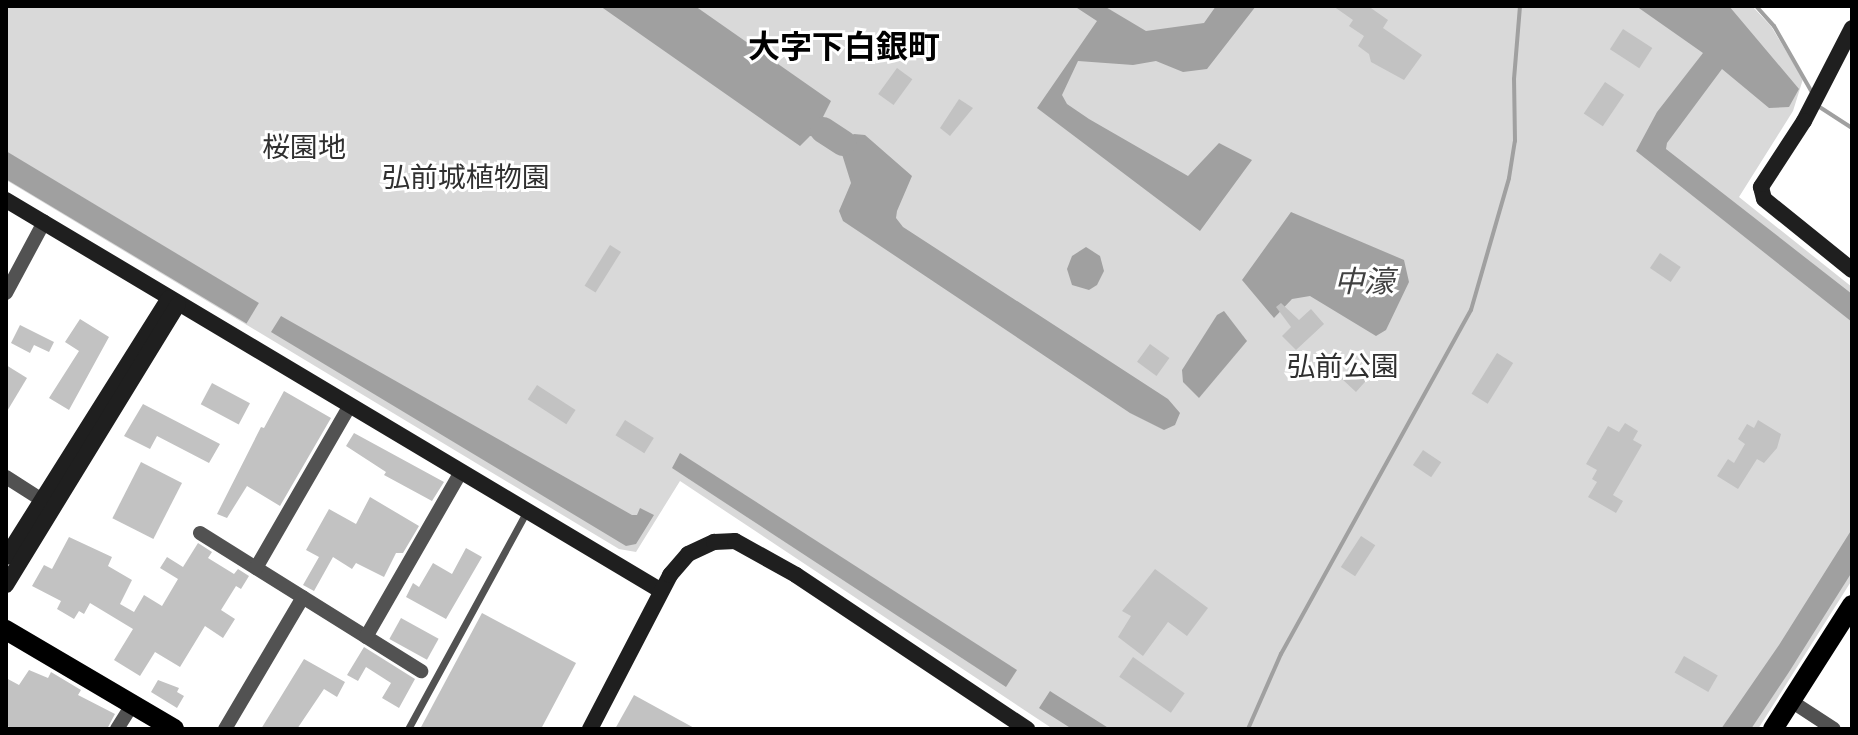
<!DOCTYPE html>
<html>
<head>
<meta charset="utf-8">
<style>
  body { margin:0 }
  #map { position:relative; width:1858px; height:735px; overflow:hidden; background:#fff; font-family:"Nunito Sans","Noto Sans JP",sans-serif }
  div>[style] { position:absolute }
  [style*='--x'] { left:calc(var(--x)*1px); top:calc(var(--y)*1px); width:calc(var(--w)*1px); rotate:calc(var(--a)*1deg) }
  .green>* { inset:0; background:#d9d9d9 }
  .water>* { inset:0; background:#a0a0a0; transform-origin:0 0 }
  .stream>* { height:4px; margin:-2px; padding:0 2px; transform-origin:2px; border-radius:2px; background:#a0a0a0 }
  .river>* { height:26px; margin:-13px; padding:0 13px; transform-origin:13px; border-radius:13px; background:#a0a0a0 }
  .building>* { inset:0; background:#c2c2c2; transform-origin:0 0 }
  .lane>* { height:7px; margin:-3.5px; padding:0 3.5px; transform-origin:3.5px; border-radius:3.5px; background:#525252 }
  .street>* { height:14px; margin:-7px; padding:0 7px; transform-origin:7px; border-radius:7px; background:#525252 }
  .secondary>* { height:16px; margin:-8px; padding:0 8px; transform-origin:8px; border-radius:8px; background:#1f1f1f }
  .primary>* { height:20px; margin:-10px; padding:0 10px; transform-origin:10px; border-radius:10px; background:#000 }
  span { translate:-50% -50%; white-space:nowrap; text-align:center; line-height:1.15; -webkit-text-stroke:6px #fff; paint-order:stroke }
  .park-label { font-size:28px; color:#303030 }
  .water-label { font-size:30px; color:#414141; font-style:italic }
  .quarter-label { font-size:32px; color:#000; font-weight:700 }
  .frame { position:absolute; inset:0; border:8px solid #000; pointer-events:none }
</style>
</head>
<body>
<div id="map">
  <div class="green">
    <div style="clip-path:polygon(6px 6px,1752px 6px,1771px 26px,1803px 79px,1793px 111px,1739px 197px,1852px 287px,1852px 580px,1758px 729px,1053px 729px,680px 481px,636px 552px,619px 549px,6px 180px)"></div>
  </div>
  <div class="water">
    <div style="clip-path:polygon(600px 6px,695px 6px,831px 101px,820px 123px,825px 127px,818px 137px,810px 136px,800px 146px)"></div>
    <div style="clip-path:polygon(1074px 6px,1104px 6px,1146px 31px,1204px 23px,1216px 6px,1256px 6px,1207px 69px,1183px 72px,1156px 61px,1133px 65px,1078px 61px,1062px 95px,1067px 104px,1089px 119px,1188px 176px,1219px 143px,1252px 160px,1200px 231px,1037px 108px,1097px 21px)"></div>
    <div style="clip-path:polygon(1636px 6px,1729px 6px,1799px 89px,1789px 107px,1769px 108px,1722px 69px,1667px 143px,1666px 149px,1852px 294px,1852px 322px,1636px 151px,1657px 112px,1703px 53px)"></div>
    <div style="clip-path:polygon(854px 134px,865px 135px,912px 176px,897px 211px,896px 218px,903px 227px,1168px 399px,1180px 413px,1175px 425px,1164px 430px,1130px 413px,843px 221px,839px 211px,851px 183px,841px 151px,847px 138px)"></div>
    <div style="left:6px;top:151px;width:295px;height:24px;rotate:31deg"></div>
    <div style="clip-path:polygon(1291px 212px,1404px 260px,1409px 282px,1386px 330px,1376px 336px,1310px 296px,1292px 299px,1274px 318px,1242px 280px)"></div>
    <div style="clip-path:polygon(1086px 247px,1100px 256px,1104px 271px,1097px 285px,1089px 290px,1072px 285px,1067px 269px,1072px 256px)"></div>
    <div style="clip-path:polygon(1224px 311px,1247px 341px,1199px 398px,1183px 382px,1182px 370px,1217px 315px)"></div>
    <div style="clip-path:polygon(281px 316px,632px 515px,637px 515px,640px 508px,654px 515px,636px 544px,626px 546px,271px 332px)"></div>
    <div style="clip-path:polygon(680px 453px,1017px 670px,1006px 687px,672px 468px)"></div>
    <div style="clip-path:polygon(1852px 529px,1852px 572px,1789px 672px,1751px 729px,1721px 729px,1779px 645px)"></div>
    <div style="clip-path:polygon(1050px 691px,1053px 693px,1110px 729px,1072px 729px,1039px 708px)"></div>
  </div>
  <div class="stream">
    <div style="--x:1756;--y:6;--w:27;--a:48"></div>
    <div style="--x:1774;--y:26;--w:78;--a:60.2"></div>
    <div style="--x:1818;--y:106;--w:40;--a:32.9"></div>
    <div style="--x:1248;--y:729;--w:82;--a:-66.3"></div>
    <div style="--x:1281;--y:654;--w:393;--a:-61.1"></div>
    <div style="--x:1471;--y:310;--w:137;--a:-73.9"></div>
    <div style="--x:1509;--y:178;--w:37;--a:-81"></div>
    <div style="--x:1515;--y:141;--w:62;--a:-90.9"></div>
    <div style="--x:1514;--y:79;--w:73;--a:-85.3"></div>
  </div>
  <div class="river">
    <div style="--x:823;--y:130;--w:24;--a:33"></div>
  </div>
  <div class="building">
    <div style="clip-path:polygon(1333px 6px,1368px 6px,1388px 20px,1383px 28px,1422px 55px,1404px 80px,1371px 62px,1369px 54px,1358px 46px,1364px 36px,1349px 26px,1353px 20px)"></div>
    <div style="left:1623px;top:29px;width:35px;height:24px;rotate:33deg"></div>
    <div style="left:897px;top:68px;width:19px;height:32px;rotate:36deg"></div>
    <div style="left:1605px;top:82px;width:23px;height:38px;rotate:34deg"></div>
    <div style="clip-path:polygon(959px 99px,973px 108px,950px 136px,940px 128px)"></div>
    <div style="left:610px;top:245px;width:13px;height:48px;rotate:32deg"></div>
    <div style="left:1660px;top:253px;width:25px;height:18px;rotate:34deg"></div>
    <div style="clip-path:polygon(1281px 303px,1299px 320px,1311px 309px,1324px 324px,1296px 350px,1282px 336px,1291px 327px,1276px 307px)"></div>
    <div style="clip-path:polygon(80px 319px,109px 337px,69px 410px,49px 398px,79px 351px,65px 342px)"></div>
    <div style="clip-path:polygon(20px 325px,54px 342px,49px 352px,34px 345px,30px 353px,11px 343px)"></div>
    <div style="left:1150px;top:344px;width:24px;height:22px;rotate:36deg"></div>
    <div style="left:1497px;top:353px;width:19px;height:48px;rotate:32deg"></div>
    <div style="clip-path:polygon(6px 365px,27px 378px,6px 413px)"></div>
    <div style="clip-path:polygon(1353px 366px,1358px 371px,1363px 366px,1372px 374px,1356px 392px,1342px 379px)"></div>
    <div style="left:212px;top:383px;width:43px;height:24px;rotate:28deg"></div>
    <div style="left:537px;top:385px;width:46px;height:17px;rotate:33deg"></div>
    <div style="clip-path:polygon(284px 391px,331px 418px,280px 506px,247px 486px,227px 518px,217px 514px,261px 427px,264px 428px)"></div>
    <div style="clip-path:polygon(143px 404px,220px 444px,209px 463px,157px 436px,150px 449px,124px 436px)"></div>
    <div style="left:625px;top:420px;width:34px;height:18px;rotate:32deg"></div>
    <div style="clip-path:polygon(1758px 420px,1781px 434px,1777px 448px,1764px 463px,1757px 459px,1738px 489px,1717px 476px,1728px 459px,1734px 463px,1745px 444px,1738px 439px,1747px 424px,1754px 428px)"></div>
    <div style="clip-path:polygon(1625px 423px,1638px 431px,1633px 440px,1642px 445px,1613px 495px,1623px 501px,1616px 513px,1588px 497px,1597px 482px,1592px 479px,1597px 470px,1586px 464px,1608px 426px,1619px 432px)"></div>
    <div style="clip-path:polygon(354px 433px,444px 482px,432px 501px,384px 475px,386px 472px,346px 446px)"></div>
    <div style="left:1423px;top:450px;width:22px;height:18px;rotate:34deg"></div>
    <div style="left:141px;top:462px;width:46px;height:63px;rotate:27deg"></div>
    <div style="clip-path:polygon(370px 497px,419px 526px,403px 553px,396px 553px,384px 577px,356px 563px,352px 569px,333px 557px,314px 591px,303px 585px,319px 557px,306px 550px,329px 509px,356px 524px)"></div>
    <div style="left:1361px;top:536px;width:17px;height:37px;rotate:33deg"></div>
    <div style="clip-path:polygon(69px 537px,112px 557px,108px 566px,132px 580px,120px 604px,134px 612px,144px 595px,162px 606px,178px 579px,160px 568px,167px 557px,183px 567px,198px 543px,212px 552px,208px 558px,234px 574px,238px 569px,249px 576px,241px 589px,236px 586px,221px 610px,235px 619px,223px 638px,205px 626px,180px 667px,155px 652px,140px 676px,114px 660px,133px 629px,90px 603px,84px 614px,79px 611px,74px 619px,57px 609px,61px 601px,32px 586px,44px 565px,52px 569px)"></div>
    <div style="clip-path:polygon(466px 548px,482px 557px,446px 619px,406px 597px,413px 583px,419px 587px,433px 563px,452px 574px)"></div>
    <div style="clip-path:polygon(1155px 569px,1208px 608px,1187px 636px,1168px 622px,1143px 656px,1118px 637px,1131px 616px,1122px 611px)"></div>
    <div style="clip-path:polygon(482px 613px,576px 663px,541px 729px,420px 729px)"></div>
    <div style="left:401px;top:618px;width:43px;height:24px;rotate:29deg"></div>
    <div style="clip-path:polygon(364px 647px,415px 679px,399px 708px,382px 698px,391px 683px,366px 667px,358px 681px,347px 675px)"></div>
    <div style="left:1684px;top:656px;width:39px;height:19px;rotate:30deg"></div>
    <div style="left:1133px;top:657px;width:63px;height:24px;rotate:35deg"></div>
    <div style="clip-path:polygon(304px 659px,345px 682px,337px 697px,324px 689px,297px 729px,261px 729px)"></div>
    <div style="clip-path:polygon(29px 670px,48px 678px,51px 672px,81px 690px,78px 695px,115px 714px,107px 729px,12px 729px,6px 725px,6px 678px,19px 685px)"></div>
    <div style="clip-path:polygon(158px 680px,179px 688px,177px 692px,184px 696px,177px 708px,151px 692px)"></div>
    <div style="clip-path:polygon(634px 695px,696px 729px,615px 729px)"></div>
  </div>
  <div class="lane">
    <div style="--x:408;--y:729;--w:248;--a:-61.4"></div>
  </div>
  <div class="street">
    <div style="--x:6;--y:293;--w:81;--a:-61.8"></div>
    <div style="--x:6;--y:477;--w:43;--a:32.6"></div>
    <div style="--x:200;--y:533;--w:261;--a:32"></div>
    <div style="--x:256;--y:568;--w:186;--a:-60"></div>
    <div style="--x:366;--y:637;--w:190;--a:-60.1"></div>
    <div style="--x:1791;--y:701;--w:51;--a:33.1"></div>
    <div style="--x:117;--y:729;--w:31;--a:-58"></div>
    <div style="--x:225;--y:729;--w:153;--a:-59.4"></div>
  </div>
  <div class="secondary">
    <div style="--x:1852;--y:28;--w:105;--a:117.3"></div>
    <div style="--x:1804;--y:121;--w:79;--a:123.1"></div>
    <div style="--x:1761;--y:187;--w:12;--a:76"></div>
    <div style="--x:1764;--y:199;--w:113;--a:38.9"></div>
    <div style="--x:6;--y:200;--w:761;--a:30.81"></div>
    <div style="--x:6;--y:557;--w:306;--a:-57.8"></div>
    <div style="--x:6;--y:585;--w:329;--a:-58.5"></div>
    <div style="--x:590;--y:729;--w:174;--a:-62.5"></div>
    <div style="--x:670;--y:575;--w:28;--a:-49"></div>
    <div style="--x:688;--y:554;--w:29;--a:-25"></div>
    <div style="--x:714;--y:542;--w:21;--a:-3"></div>
    <div style="--x:735;--y:541;--w:70;--a:29.1"></div>
    <div style="--x:796;--y:575;--w:278;--a:33.7"></div>
  </div>
  <div class="primary">
    <div style="--x:6;--y:630;--w:195;--a:30.5"></div>
    <div style="--x:1773;--y:729;--w:147;--a:-57.5"></div>
  </div>
  <div class="park-label">
    <span style="left:304px;top:148px">桜園地</span>
    <span style="left:466px;top:178px">弘前城植物園</span>
    <span style="left:1343px;top:367px">弘前公園</span>
  </div>
  <div class="water-label">
    <span style="left:1364px;top:283px">中濠</span>
  </div>
  <div class="quarter-label">
    <span style="left:844px;top:48px">大字下白銀町</span>
  </div>
  <div class="frame"></div>
</div>
</body>
</html>
